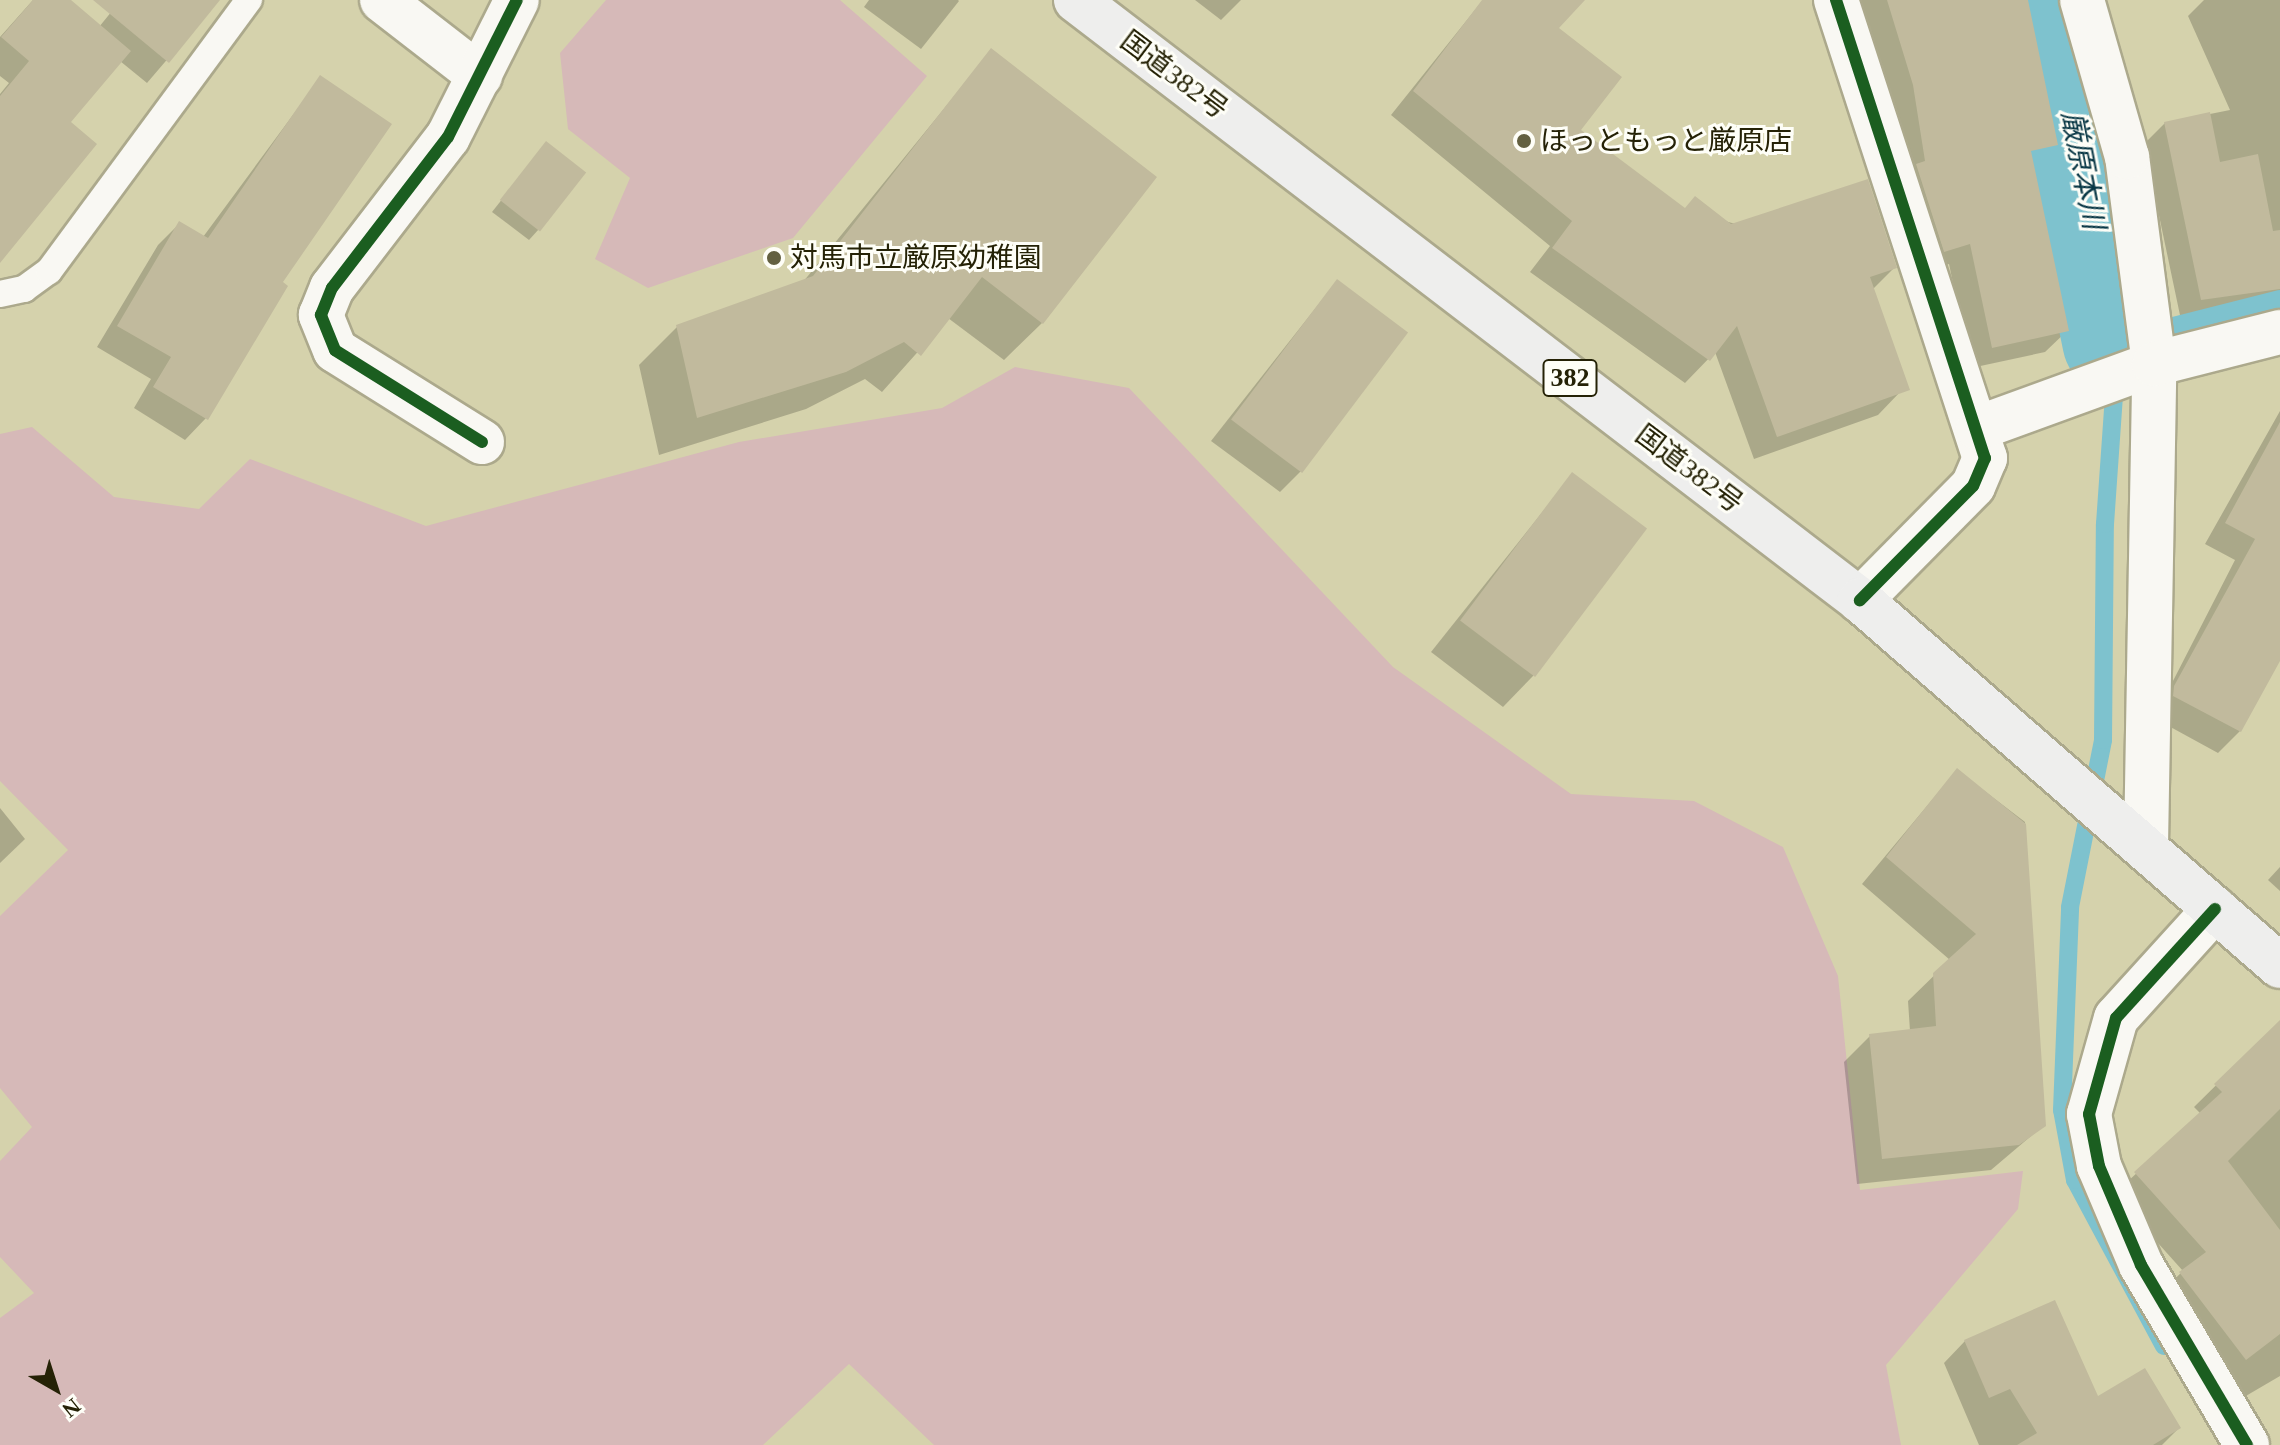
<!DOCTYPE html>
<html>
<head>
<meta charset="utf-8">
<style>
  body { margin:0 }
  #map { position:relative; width:2280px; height:1445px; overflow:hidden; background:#d5d2ac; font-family:"Times New Roman","Noto Sans JP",serif }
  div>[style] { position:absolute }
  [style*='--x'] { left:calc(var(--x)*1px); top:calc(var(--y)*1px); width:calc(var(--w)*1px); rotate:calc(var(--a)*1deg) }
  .green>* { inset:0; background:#d6b9b8 }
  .shadow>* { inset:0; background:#0003 }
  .stream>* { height:18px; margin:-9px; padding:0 9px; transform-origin:9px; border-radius:9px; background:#7ec2ce }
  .river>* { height:112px; margin:-56px; padding:0 56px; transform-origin:56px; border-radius:56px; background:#7ec2ce }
  .building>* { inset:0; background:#c1ba9d; transform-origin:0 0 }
  .roads { filter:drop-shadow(2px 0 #aca98c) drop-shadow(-2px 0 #aca98c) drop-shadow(0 2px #aca98c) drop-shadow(0 -2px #aca98c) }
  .lane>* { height:26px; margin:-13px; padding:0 13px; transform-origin:13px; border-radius:13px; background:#f9f8f3 }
  .street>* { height:44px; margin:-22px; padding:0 22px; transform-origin:22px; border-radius:22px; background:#f9f8f3 }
  .highway>* { height:44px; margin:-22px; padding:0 22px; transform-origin:22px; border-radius:22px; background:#eeeeed }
  .cycleway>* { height:12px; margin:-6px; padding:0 6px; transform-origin:6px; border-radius:6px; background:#1b5e20 }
  .dots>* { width:22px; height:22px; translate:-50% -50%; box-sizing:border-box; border:4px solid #fefef7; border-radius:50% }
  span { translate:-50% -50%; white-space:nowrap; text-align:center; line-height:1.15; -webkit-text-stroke:6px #fefef7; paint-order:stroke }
  .shield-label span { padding:2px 6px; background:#fefef7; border:2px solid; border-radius:6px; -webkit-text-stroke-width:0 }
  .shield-label { font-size:26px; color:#252206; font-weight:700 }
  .street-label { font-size:28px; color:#252206 }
  .poi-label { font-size:28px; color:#252206 }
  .left { translate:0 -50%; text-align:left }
  .water-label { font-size:30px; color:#073644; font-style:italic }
  .north { position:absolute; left:16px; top:1349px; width:80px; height:80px; -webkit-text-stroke:6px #fefef7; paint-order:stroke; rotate:141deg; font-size:22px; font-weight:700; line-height:32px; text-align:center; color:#252206 }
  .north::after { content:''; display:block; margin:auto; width:28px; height:36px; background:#252206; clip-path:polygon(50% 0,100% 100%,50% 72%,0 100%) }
</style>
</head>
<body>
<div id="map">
  <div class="green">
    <div style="clip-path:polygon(606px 0,840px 0,927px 76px,793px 238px,648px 288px,595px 259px,630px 178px,568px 129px,560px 53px)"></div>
    <div style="clip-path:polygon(1015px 367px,1129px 388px,1393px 667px,1571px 794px,1694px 801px,1783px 847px,1838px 976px,1860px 1190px,2023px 1171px,2018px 1209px,1886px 1365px,1901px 1445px,934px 1445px,849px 1364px,763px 1445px,0 1445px,0 1318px,34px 1293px,0 1257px,0 1161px,32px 1127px,0 1088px,0 916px,68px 850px,0 781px,0 434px,32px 427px,114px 497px,199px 509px,250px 459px,426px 526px,739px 442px,942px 408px)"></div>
  </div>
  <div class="shadow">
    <div style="clip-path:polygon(33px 0,68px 0,99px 27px,121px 0,218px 0,147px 83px,120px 61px,68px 122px,0 259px,0 94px,9px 83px,0 76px,0 37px)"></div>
    <div style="clip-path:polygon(869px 0,958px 0,959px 1px,921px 49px,864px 7px)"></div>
    <div style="clip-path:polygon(1195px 0,1241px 0,1221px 20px)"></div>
    <div style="clip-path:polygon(1483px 0,1568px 0,1556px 29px,1579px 131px,1684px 210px,1895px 267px,1872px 290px,1901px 391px,1878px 415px,1754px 459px,1715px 352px,1685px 383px,1530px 272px,1550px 246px,1391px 115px)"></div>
    <div style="clip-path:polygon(1859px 0,2017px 0,2056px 144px,2032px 166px,2067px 331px,2045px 352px,1971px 368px,1949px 264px,1923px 272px)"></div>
    <div style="clip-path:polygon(2204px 0,2280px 0,2280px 295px,2181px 320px,2144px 144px,2165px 123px,2230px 110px,2188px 16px)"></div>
    <div style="clip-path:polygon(991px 51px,1042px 323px,1004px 360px,948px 318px,882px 392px,865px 379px,806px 409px,659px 455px,639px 365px,677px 327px,803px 282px)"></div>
    <div style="clip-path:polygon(321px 77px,280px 283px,206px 418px,185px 440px,134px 408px,151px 379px,97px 347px,158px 245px,180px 223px,203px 237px)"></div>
    <div style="clip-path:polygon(546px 144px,539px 229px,529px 240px,492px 212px)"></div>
    <div style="clip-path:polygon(1337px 281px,1301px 471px,1280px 492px,1211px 441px)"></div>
    <div style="clip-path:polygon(2280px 411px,2280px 657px,2240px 731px,2218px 753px,2154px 718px,2235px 560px,2205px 544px)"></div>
    <div style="clip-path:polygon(1572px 475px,1533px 676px,1503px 707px,1431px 652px)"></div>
    <div style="clip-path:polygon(1957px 770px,2025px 822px,2044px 1125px,1991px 1170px,1857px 1184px,1844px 1062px,1870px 1036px,1910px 1031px,1908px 1001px,1950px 960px,1862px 884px)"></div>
    <div style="clip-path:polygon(0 808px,25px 839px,0 863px)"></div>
    <div style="clip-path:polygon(2280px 867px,2280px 891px,2268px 880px)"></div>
    <div style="clip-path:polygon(2269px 1033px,2280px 1044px,2280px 1376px,2239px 1400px,2159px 1294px,2183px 1271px,2114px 1194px,2201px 1114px,2194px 1107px)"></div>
    <div style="clip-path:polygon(1965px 1341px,2097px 1399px,2179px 1428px,2162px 1445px,1979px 1445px,1944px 1363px)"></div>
  </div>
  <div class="stream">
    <div style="--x:2164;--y:1346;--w:188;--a:-118.2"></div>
    <div style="--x:2075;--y:1180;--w:71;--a:-100.5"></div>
    <div style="--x:2062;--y:1110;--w:203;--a:-87.7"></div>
    <div style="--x:2070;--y:907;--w:170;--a:-78.8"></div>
    <div style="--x:2103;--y:740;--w:216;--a:-89.5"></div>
    <div style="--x:2105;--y:524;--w:184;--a:-86"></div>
    <div style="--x:2118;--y:340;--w:167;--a:-14.2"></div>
  </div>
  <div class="river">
    <div style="--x:2049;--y:0;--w:347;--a:78.5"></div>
  </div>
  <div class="building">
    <div style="clip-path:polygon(33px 0,71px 0,131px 51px,71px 122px,97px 144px,0 263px,0 96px,29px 61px,1px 37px)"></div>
    <div style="clip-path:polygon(93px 0,220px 0,169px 63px)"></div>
    <div style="clip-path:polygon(1482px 0,1585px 0,1559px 28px,1622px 77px,1581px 130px,1685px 208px,1695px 196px,1731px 224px,1868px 179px,1897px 268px,1870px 277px,1910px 390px,1777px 437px,1737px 326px,1710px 361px,1552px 248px,1572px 221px,1413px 91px)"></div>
    <div style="clip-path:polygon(1887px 0,2028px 0,2058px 145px,2031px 151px,2069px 331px,1992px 348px,1970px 244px,1944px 252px,1916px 164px,1925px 161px,1913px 85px)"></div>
    <div style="clip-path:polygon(991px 48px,1157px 177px,1043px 324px,982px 277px,921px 356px,904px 342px,846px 372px,697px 418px,676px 325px,813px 276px)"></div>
    <div style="clip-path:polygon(320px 75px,392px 124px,283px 282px,288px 286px,208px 420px,153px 387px,171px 357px,117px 326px,179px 221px,208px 238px)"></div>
    <div style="clip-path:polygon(2210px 112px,2220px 162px,2258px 154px,2273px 231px,2280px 230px,2280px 289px,2201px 300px,2164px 122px)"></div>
    <div style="left:546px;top:141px;width:51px;height:75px;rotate:38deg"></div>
    <div style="left:1337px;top:279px;width:89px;height:176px;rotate:37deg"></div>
    <div style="clip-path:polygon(2280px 422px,2280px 661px,2241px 732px,2173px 696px,2174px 686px,2255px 539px,2225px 523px)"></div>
    <div style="left:1572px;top:472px;width:94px;height:186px;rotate:37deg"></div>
    <div style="clip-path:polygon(1957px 768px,2026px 824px,2046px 1126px,2019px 1145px,1882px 1159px,1869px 1034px,1936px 1026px,1933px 973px,1976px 934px,1886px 857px)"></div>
    <div style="clip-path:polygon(2280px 1020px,2280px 1109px,2228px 1161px,2280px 1230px,2280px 1334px,2246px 1360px,2179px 1272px,2206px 1252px,2134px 1172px,2222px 1092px,2214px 1084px)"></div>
    <div style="clip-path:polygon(2055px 1300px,2098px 1396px,2145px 1368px,2181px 1428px,2153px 1445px,2017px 1445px,2037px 1433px,2010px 1389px,1989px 1398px,1964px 1340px)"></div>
  </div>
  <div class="roads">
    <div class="lane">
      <div style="--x:0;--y:294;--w:25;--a:-12"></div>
      <div style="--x:24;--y:289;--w:31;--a:-36"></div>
      <div style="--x:49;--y:271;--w:337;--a:-53.6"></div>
    </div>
    <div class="street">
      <div style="--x:382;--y:0;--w:124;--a:37.8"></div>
      <div style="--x:1836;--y:0;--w:482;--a:72"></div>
      <div style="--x:1985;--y:458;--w:30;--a:113"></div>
      <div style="--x:1973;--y:486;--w:161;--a:134.7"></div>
      <div style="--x:1978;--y:428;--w:187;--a:-20"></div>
      <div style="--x:2154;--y:364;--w:209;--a:-97.4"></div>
      <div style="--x:2127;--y:157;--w:163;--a:-106"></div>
      <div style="--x:482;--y:442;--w:173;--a:-148"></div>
      <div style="--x:335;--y:350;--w:38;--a:-112"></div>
      <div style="--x:321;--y:315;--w:29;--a:-68"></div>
      <div style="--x:332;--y:288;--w:190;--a:-52.5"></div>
      <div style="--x:448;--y:137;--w:153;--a:-63.3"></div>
      <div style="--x:2146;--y:845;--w:481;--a:-89"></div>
      <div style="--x:2154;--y:364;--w:130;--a:-14.3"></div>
      <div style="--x:2215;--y:909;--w:147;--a:132.2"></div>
      <div style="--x:2116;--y:1018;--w:100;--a:105.7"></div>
      <div style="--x:2089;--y:1114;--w:53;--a:79.1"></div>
      <div style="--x:2099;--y:1166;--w:108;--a:67"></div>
      <div style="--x:2141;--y:1265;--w:209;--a:59.5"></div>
    </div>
    <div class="highway">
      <div style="--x:1076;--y:0;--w:987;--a:37.43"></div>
      <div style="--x:1860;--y:600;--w:557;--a:41.07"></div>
    </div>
  </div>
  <div class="cycleway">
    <div style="--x:1836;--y:0;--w:482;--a:72"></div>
    <div style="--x:1985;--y:458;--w:30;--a:113"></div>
    <div style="--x:1973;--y:486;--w:161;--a:134.7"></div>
    <div style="--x:482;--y:442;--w:173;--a:-148"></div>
    <div style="--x:335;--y:350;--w:38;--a:-112"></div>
    <div style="--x:321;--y:315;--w:29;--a:-68"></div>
    <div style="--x:332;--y:288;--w:190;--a:-52.5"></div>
    <div style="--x:448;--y:137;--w:153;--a:-63.3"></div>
    <div style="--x:2215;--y:909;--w:147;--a:132.2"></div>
    <div style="--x:2116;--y:1018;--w:100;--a:105.7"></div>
    <div style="--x:2089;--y:1114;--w:53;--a:79.1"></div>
    <div style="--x:2099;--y:1166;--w:108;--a:67"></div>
    <div style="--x:2141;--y:1265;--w:209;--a:59.5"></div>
  </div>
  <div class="dots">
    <div style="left:1524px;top:141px;background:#636040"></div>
    <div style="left:774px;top:258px;background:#636040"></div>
  </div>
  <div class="shield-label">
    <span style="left:1570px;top:378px">382</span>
  </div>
  <div class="street-label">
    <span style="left:1174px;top:75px;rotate:37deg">国道382号</span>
    <span style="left:1689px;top:469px;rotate:37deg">国道382号</span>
  </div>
  <div class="poi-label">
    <span class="left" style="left:1540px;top:141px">ほっともっと厳原店</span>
    <span class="left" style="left:790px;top:258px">対馬市立厳原幼稚園</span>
  </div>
  <div class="water-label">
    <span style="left:2083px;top:170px;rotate:79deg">厳原本川</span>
  </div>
  <div class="north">N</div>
</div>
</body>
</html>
